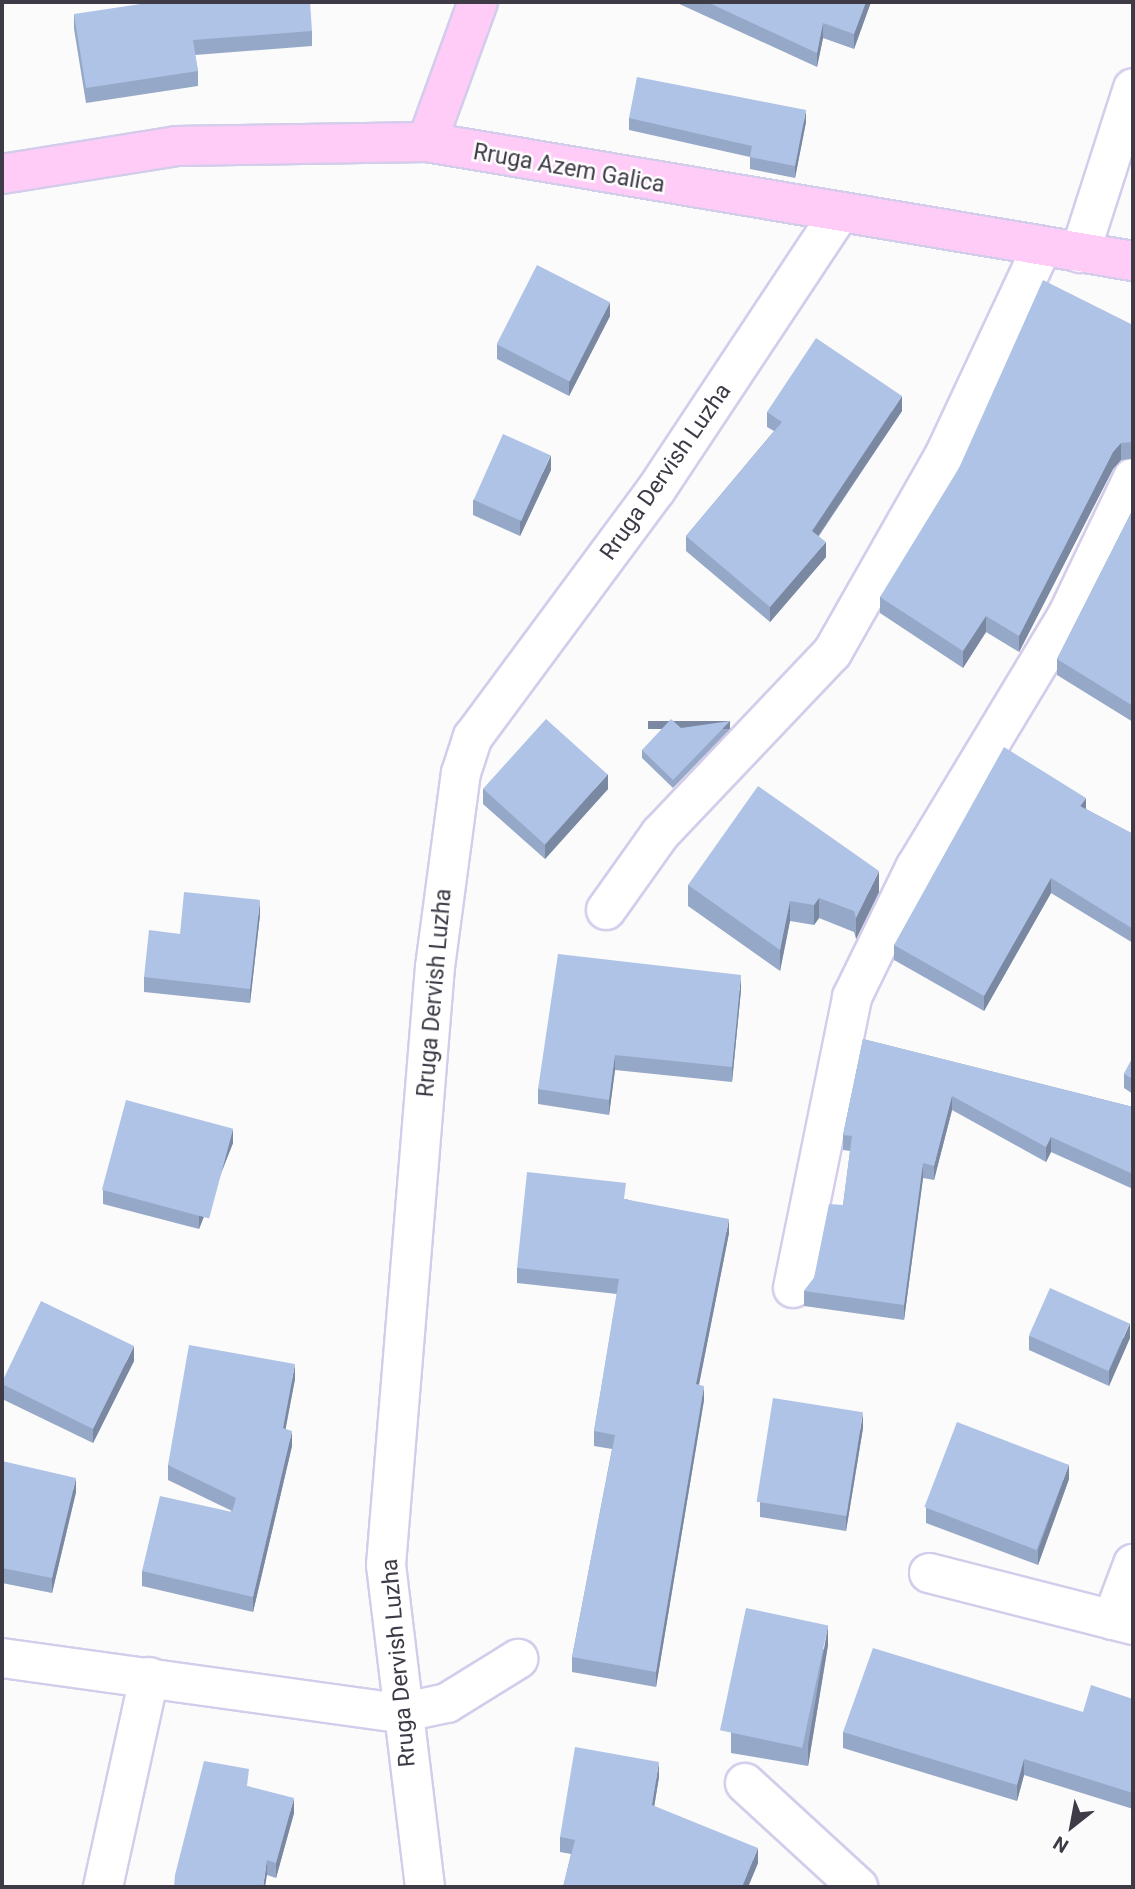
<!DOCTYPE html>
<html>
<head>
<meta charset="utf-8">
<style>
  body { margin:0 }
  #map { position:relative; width:1135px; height:1889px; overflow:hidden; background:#fbfbfb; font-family:Roboto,sans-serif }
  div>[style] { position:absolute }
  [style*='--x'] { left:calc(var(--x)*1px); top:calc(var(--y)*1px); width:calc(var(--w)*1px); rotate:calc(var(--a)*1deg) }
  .roads { filter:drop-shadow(2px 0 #d4cceb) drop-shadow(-2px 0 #d4cceb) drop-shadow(0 2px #d4cceb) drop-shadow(0 -2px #d4cceb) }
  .minor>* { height:38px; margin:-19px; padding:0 19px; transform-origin:19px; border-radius:19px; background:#fff }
  .major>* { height:38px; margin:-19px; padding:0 19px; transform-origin:19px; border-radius:19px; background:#feccf7 }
  .wall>* { inset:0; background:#96a8c7 }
  .shaded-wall>* { inset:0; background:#7a88a2; transform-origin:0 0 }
  .building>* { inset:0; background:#afc3e7; transform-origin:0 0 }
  span { translate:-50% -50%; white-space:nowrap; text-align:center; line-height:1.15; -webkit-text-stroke:5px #fff; paint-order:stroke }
  .street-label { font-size:23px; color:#3e3b47 }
  .frame { position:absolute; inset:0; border:4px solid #3e3b47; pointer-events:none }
  .north { position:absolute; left:1037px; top:1791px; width:70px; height:70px; -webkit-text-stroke:5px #fff; paint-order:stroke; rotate:211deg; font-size:19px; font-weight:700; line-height:28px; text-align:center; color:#3e3b47 }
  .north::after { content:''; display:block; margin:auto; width:24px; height:32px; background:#3e3b47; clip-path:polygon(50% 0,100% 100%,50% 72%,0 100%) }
</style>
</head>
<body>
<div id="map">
  <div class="roads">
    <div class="minor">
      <div style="--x:1080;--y:253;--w:173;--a:-72.2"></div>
      <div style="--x:606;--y:910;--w:93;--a:-54.6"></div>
      <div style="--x:660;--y:834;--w:250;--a:-46.5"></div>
      <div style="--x:832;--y:653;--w:227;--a:-60.4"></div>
      <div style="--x:944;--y:456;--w:231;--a:-64.9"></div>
      <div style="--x:793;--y:1288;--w:297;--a:-78.5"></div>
      <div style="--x:852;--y:997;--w:144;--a:-64"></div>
      <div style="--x:915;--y:868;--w:297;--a:-58.9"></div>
      <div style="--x:1068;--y:614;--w:151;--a:-64.5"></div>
      <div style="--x:929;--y:1573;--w:211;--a:14.3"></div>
      <div style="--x:1112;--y:1620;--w:60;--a:-69.4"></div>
      <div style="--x:2;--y:1658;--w:402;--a:7.9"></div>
      <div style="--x:400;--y:1713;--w:48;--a:-12"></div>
      <div style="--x:447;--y:1703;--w:84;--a:-31.8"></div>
      <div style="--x:745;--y:1783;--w:154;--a:42.6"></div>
      <div style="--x:103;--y:1887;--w:215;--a:-77.6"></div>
      <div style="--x:425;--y:1887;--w:324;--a:-96.9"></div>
      <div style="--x:386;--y:1565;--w:600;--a:-85.32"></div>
      <div style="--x:435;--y:967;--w:196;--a:-82.4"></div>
      <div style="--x:461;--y:773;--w:38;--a:-72"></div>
      <div style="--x:473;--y:737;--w:307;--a:-53.5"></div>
      <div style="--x:656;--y:490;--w:331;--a:-56.5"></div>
    </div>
    <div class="major">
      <div style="--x:427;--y:142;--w:149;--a:-70"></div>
      <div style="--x:2;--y:174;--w:176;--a:-9.1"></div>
      <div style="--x:176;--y:146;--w:251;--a:-0.9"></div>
      <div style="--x:427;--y:142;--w:716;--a:9.57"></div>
    </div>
  </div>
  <div class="wall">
    <div style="clip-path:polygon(675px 2px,871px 2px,854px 49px,823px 38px,817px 67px)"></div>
    <div style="clip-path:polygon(74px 14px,312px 31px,312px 46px,195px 55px,198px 71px,198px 86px,86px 103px,74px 29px)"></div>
    <div style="clip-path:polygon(629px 118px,806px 122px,795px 178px,750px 169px,750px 157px,629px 130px)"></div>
    <div style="clip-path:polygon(610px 316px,569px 396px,497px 359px,497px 344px)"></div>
    <div style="clip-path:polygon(1133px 325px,1133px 459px,1121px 460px,1113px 469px,1019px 652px,986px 632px,963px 668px,880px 613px,880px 597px)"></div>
    <div style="clip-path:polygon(902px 411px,819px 536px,826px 557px,770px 622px,686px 551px,686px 536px,774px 431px,767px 427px,767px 412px)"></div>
    <div style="clip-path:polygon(551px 470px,520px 536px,473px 515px,473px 500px)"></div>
    <div style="clip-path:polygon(1133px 509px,1133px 722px,1057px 675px,1057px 659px)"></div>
    <div style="clip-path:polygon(681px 728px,730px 729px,673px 788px,642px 758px,642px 750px)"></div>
    <div style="clip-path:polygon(483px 789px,608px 789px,545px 859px,483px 804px)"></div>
    <div style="clip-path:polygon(1086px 809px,1133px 834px,1133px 943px,1051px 893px,984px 1011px,894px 960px,894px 945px)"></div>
    <div style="clip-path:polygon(688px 885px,879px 892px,856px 939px,854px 932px,819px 918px,814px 925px,790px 921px,780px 971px,688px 906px)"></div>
    <div style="clip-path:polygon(260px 915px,250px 1003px,144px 992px,144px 977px)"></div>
    <div style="clip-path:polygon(741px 990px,732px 1082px,615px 1070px,609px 1115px,538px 1104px,538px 1089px)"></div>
    <div style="clip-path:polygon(863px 1039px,1133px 1107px,1133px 1189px,1051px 1152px,1046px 1162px,952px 1110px,934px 1180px,923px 1178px,904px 1320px,804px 1306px,804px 1291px,814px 1278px,843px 1205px,850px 1151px,843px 1150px,843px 1135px)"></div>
    <div style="clip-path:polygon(1133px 1057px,1133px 1094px,1124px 1088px,1124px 1074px)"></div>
    <div style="clip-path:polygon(233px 1143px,199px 1229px,103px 1204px,103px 1190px)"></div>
    <div style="clip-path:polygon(626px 1199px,729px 1233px,699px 1385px,704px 1400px,656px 1687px,572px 1672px,572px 1657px,612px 1449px,594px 1446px,594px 1431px,617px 1294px,517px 1283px,517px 1268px)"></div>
    <div style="clip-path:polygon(1029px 1336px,1130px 1338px,1109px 1386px,1029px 1350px)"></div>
    <div style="clip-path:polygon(134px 1361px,93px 1443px,2px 1399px,2px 1384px)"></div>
    <div style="clip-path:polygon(295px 1379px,285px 1429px,292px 1446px,253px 1612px,142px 1586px,142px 1571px,232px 1511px,168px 1480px,168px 1465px)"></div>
    <div style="clip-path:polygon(863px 1428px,846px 1531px,760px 1517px,760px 1502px)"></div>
    <div style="clip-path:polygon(2px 1461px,76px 1492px,52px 1593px,2px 1583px)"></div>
    <div style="clip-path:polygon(1069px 1479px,1038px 1565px,926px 1523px,926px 1508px)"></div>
    <div style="clip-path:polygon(828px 1645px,808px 1766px,731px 1753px,731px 1732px)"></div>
    <div style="clip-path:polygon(1133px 1699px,1133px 1809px,1024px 1775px,1017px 1801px,843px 1748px,843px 1732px,1083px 1712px)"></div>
    <div style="clip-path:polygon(659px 1777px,654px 1806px,758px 1863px,748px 1887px,563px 1887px,571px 1854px,560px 1852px,560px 1837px)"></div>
    <div style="clip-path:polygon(248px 1786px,294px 1813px,276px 1878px,267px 1875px)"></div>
  </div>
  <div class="shaded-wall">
    <div style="clip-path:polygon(866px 2px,871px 2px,854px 49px,854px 34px)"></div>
    <div style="clip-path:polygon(823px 23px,823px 38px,817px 67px,817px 53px)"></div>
    <div style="clip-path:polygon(806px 110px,806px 122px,795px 178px,795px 166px)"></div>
    <div style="clip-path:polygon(610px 302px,610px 316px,569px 396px,569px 381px)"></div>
    <div style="clip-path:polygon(902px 396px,902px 411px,812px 545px,812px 531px)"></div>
    <div style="clip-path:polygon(1121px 443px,1121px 460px,1113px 469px,1019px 652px,1019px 636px,1113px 452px)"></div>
    <div style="clip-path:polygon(551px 455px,551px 470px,520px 536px,520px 522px)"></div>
    <div style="clip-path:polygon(826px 542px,826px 557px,770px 622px,770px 607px)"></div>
    <div style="clip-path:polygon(986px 616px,986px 632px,963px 668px,963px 651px)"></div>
    <div style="left:730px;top:721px;width:8px;height:82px;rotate:90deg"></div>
    <div style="clip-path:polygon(608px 774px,608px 789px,545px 859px,545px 845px)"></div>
    <div style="clip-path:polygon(1086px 798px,1086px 813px,1080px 806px)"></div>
    <div style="clip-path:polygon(879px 871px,879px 892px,856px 939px,856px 918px)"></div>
    <div style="clip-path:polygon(1051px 878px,1051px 893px,984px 1011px,984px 996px)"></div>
    <div style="clip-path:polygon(819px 898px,819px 918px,814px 925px,814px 905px)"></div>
    <div style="clip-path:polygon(260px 900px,260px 915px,250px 1003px,250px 989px)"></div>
    <div style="clip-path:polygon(790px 901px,790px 921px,780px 971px,780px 950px)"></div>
    <div style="clip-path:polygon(741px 975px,741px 990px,732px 1082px,732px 1067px)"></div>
    <div style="clip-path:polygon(615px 1055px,615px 1070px,609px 1115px,609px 1100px)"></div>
    <div style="clip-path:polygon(952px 1096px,952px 1110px,934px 1180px,934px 1166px)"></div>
    <div style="clip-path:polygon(233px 1129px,233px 1143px,199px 1229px,199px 1214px)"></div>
    <div style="clip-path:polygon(1051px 1137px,1051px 1152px,1046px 1162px,1046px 1147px)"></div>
    <div style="clip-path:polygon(923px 1163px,923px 1178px,904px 1320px,904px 1305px)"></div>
    <div style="clip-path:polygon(729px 1219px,729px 1233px,696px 1399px,696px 1384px)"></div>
    <div style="clip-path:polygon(1130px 1323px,1130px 1338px,1109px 1386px,1109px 1371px)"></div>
    <div style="clip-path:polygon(134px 1346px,134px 1361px,93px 1443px,93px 1429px)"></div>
    <div style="clip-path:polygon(295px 1364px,295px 1379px,283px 1443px,283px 1428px)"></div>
    <div style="clip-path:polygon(704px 1386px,704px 1400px,656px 1687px,656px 1672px)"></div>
    <div style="clip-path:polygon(863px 1413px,863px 1428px,846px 1531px,846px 1516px)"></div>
    <div style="clip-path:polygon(292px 1431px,292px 1446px,253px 1612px,253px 1597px)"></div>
    <div style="clip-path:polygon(1069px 1464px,1069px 1479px,1038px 1565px,1038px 1550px)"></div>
    <div style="clip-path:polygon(76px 1478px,76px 1492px,52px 1593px,52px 1578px)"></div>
    <div style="clip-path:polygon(828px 1625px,828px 1645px,808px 1766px,808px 1745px)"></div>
    <div style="clip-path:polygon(1024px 1759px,1024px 1775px,1017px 1801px,1017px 1785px)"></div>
    <div style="clip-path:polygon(659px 1762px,659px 1777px,652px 1820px,652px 1805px)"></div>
    <div style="clip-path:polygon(294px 1798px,294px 1813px,276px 1878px,276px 1863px)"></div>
    <div style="clip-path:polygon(758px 1848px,758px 1863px,748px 1887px,742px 1887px)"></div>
    <div style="clip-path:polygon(267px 1860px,267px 1875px,265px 1887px,263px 1887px)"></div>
  </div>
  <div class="building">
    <div style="clip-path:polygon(154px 2px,310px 2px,312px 31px,193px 40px,198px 71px,86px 88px,74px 14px)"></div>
    <div style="clip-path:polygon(707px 2px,866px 2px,854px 34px,823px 23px,817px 53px)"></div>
    <div style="clip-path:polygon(637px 77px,806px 110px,795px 166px,750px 157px,752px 146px,629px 118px)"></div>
    <div style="left:537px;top:265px;width:82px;height:89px;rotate:27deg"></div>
    <div style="clip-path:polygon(1043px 280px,1133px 325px,1133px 442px,1121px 443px,1113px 452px,1019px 636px,986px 616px,963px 651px,880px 597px,959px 468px)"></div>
    <div style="clip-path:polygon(816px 338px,902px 396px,812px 531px,826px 542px,770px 607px,686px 536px,782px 422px,767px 412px)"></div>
    <div style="left:503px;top:434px;width:52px;height:72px;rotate:24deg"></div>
    <div style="clip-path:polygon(1133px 509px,1133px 706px,1057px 659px)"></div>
    <div style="left:546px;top:719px;width:83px;height:94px;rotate:42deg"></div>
    <div style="clip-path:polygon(671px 719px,681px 728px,730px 721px,673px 780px,642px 750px)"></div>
    <div style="clip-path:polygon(1004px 747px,1086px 798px,1080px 806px,1133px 834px,1133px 929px,1051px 878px,984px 996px,894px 945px)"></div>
    <div style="clip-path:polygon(758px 786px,879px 871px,856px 918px,854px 911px,819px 898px,814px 905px,790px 901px,780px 950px,688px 885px)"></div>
    <div style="clip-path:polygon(184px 892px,260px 900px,250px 989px,144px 977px,149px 930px,180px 934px)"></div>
    <div style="clip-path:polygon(558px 954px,741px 975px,732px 1067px,615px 1055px,609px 1100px,538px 1089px)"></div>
    <div style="clip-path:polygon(863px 1039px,1133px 1107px,1133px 1174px,1051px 1137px,1046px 1147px,952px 1096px,934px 1166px,923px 1163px,904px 1305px,804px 1291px,814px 1278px,829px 1204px,843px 1205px,852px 1136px,843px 1135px)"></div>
    <div style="clip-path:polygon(1133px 1057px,1133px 1079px,1124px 1074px)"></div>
    <div style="left:126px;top:1100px;width:111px;height:93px;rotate:15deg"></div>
    <div style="clip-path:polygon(527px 1172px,626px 1183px,624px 1199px,729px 1219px,696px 1384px,704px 1386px,656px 1672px,572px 1657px,615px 1435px,594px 1431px,619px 1279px,517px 1268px)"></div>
    <div style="left:1050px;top:1288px;width:87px;height:52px;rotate:24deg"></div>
    <div style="clip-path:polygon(41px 1301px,134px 1346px,93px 1429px,2px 1384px,2px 1382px)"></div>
    <div style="clip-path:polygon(189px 1345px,295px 1364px,283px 1428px,292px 1431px,253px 1597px,142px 1571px,160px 1496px,232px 1512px,236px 1498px,168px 1465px)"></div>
    <div style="left:773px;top:1398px;width:91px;height:105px;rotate:9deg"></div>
    <div style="left:957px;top:1422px;width:120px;height:91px;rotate:21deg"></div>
    <div style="clip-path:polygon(2px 1461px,76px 1478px,52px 1578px,2px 1568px)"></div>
    <div style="left:746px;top:1608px;width:84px;height:125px;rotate:12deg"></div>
    <div style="clip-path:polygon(873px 1648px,1083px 1712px,1091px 1685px,1133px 1699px,1133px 1793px,1024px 1759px,1017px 1785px,843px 1732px)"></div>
    <div style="clip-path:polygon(575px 1747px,659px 1762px,652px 1805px,758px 1848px,742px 1887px,563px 1887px,575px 1840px,560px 1837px)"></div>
    <div style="clip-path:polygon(204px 1761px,249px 1769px,247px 1786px,294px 1798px,276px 1863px,267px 1860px,263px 1887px,174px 1887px,175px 1875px)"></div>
  </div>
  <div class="street-label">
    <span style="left:569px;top:169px;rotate:10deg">Rruga Azem Galica</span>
    <span style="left:666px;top:472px;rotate:-55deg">Rruga Dervish Luzha</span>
    <span style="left:435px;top:993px;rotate:-85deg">Rruga Dervish Luzha</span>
    <span style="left:399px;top:1663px;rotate:-95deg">Rruga Dervish Luzha</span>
  </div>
  <div class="frame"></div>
  <div class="north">N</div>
</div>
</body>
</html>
